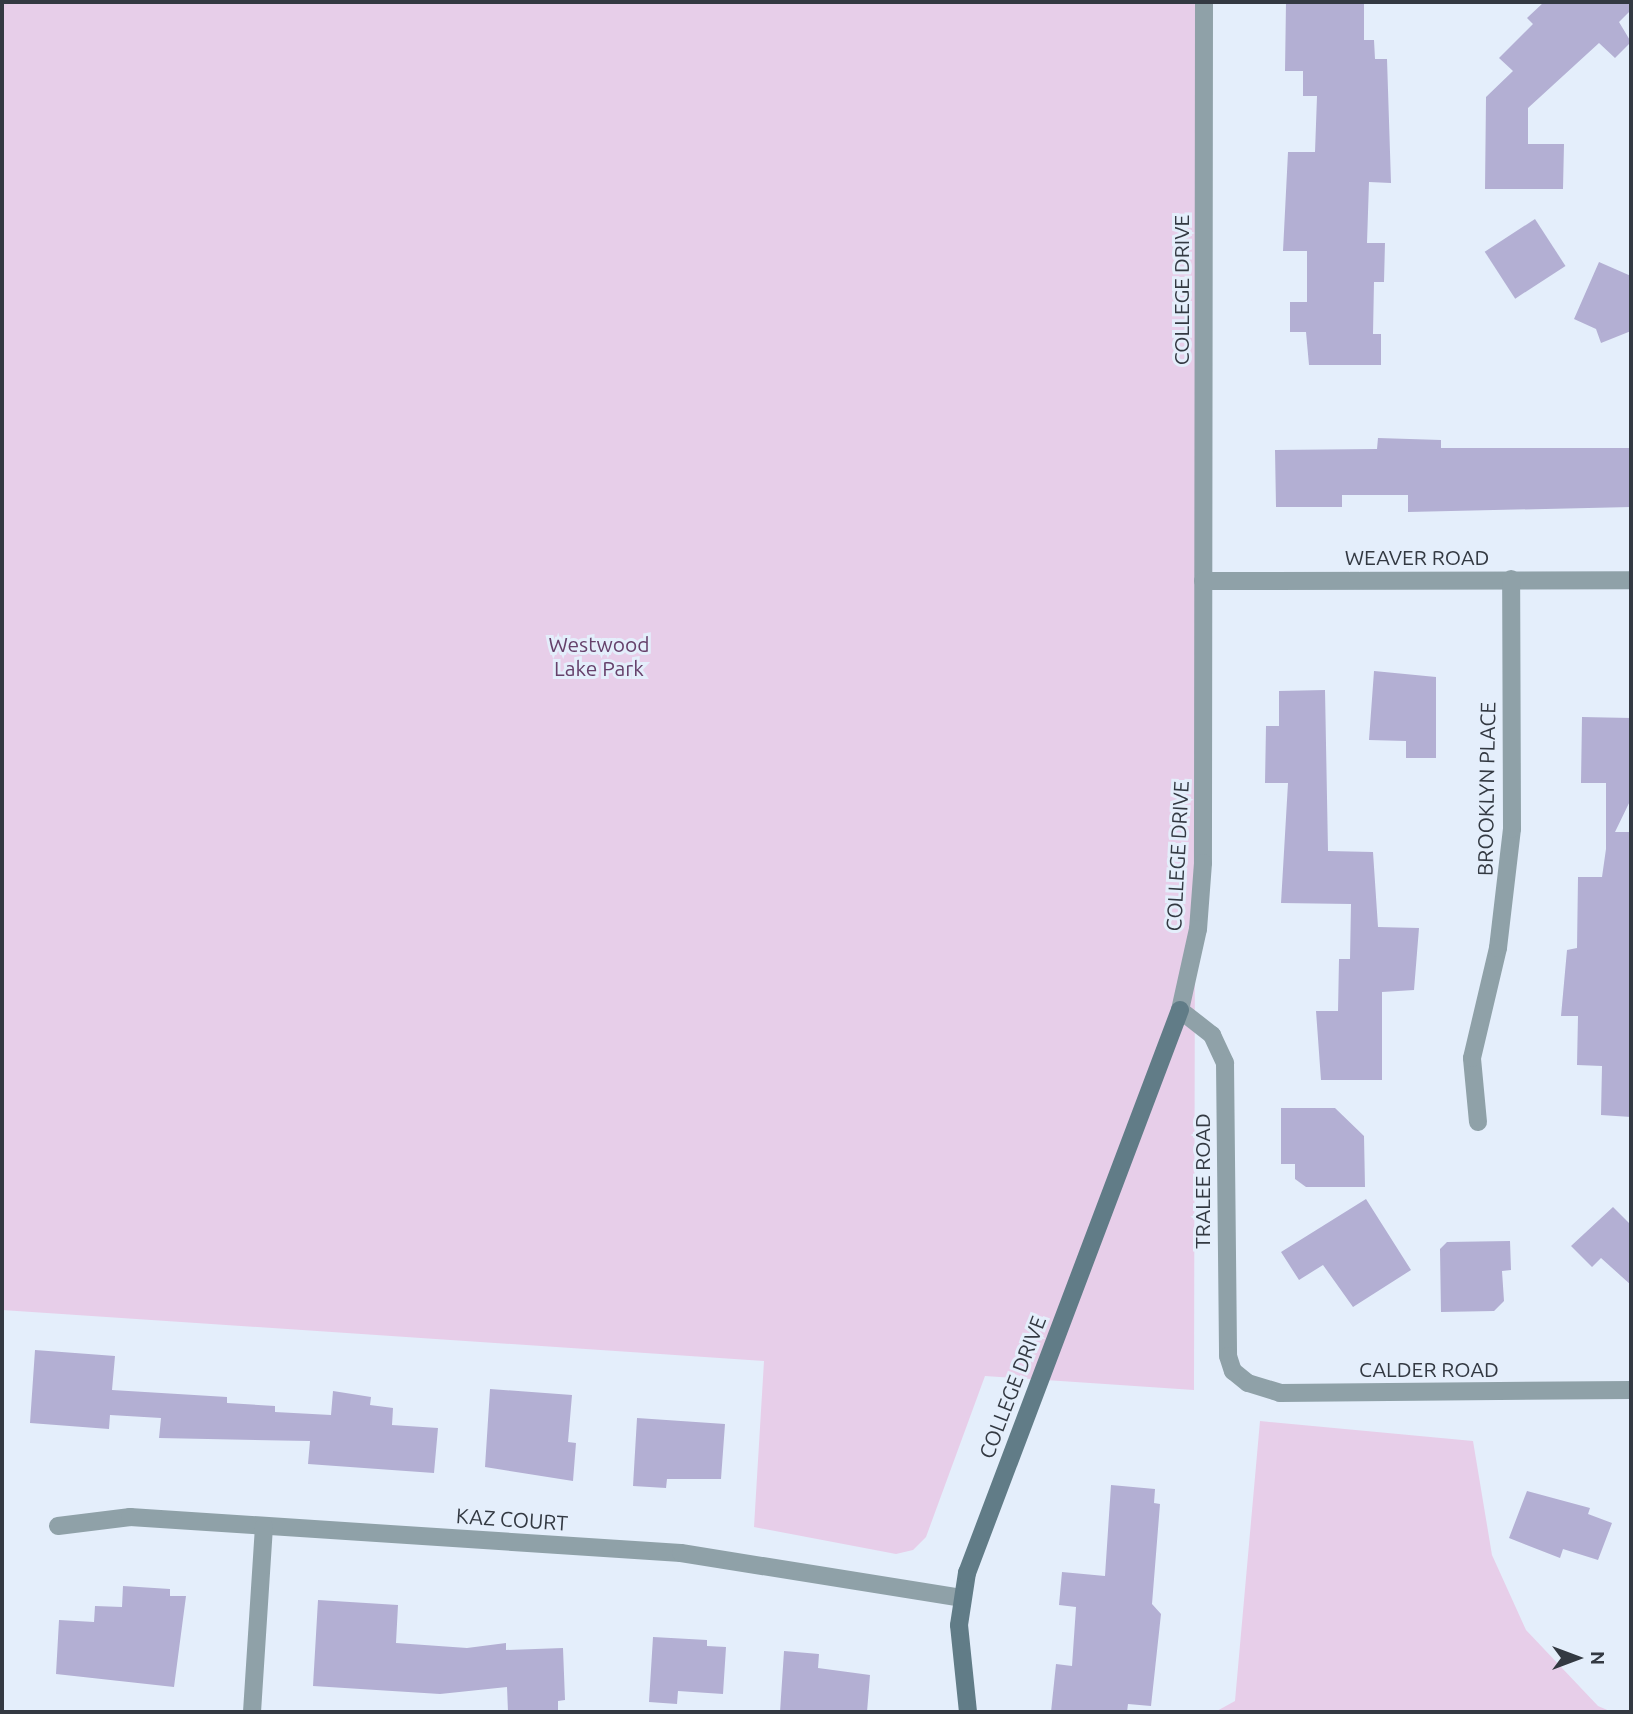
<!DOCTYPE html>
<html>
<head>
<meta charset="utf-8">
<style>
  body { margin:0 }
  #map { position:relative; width:1633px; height:1714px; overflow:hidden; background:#e4eefb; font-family:Ubuntu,sans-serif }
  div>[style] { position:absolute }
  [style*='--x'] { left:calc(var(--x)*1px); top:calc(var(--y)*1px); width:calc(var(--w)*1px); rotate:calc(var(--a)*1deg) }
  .green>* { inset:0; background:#e7cee9 }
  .building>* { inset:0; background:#b3afd3; transform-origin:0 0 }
  .street>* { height:18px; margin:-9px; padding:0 9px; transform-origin:9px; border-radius:9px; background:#8fa1a8 }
  .secondary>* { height:18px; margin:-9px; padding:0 9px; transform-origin:9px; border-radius:9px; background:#617c87 }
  span { translate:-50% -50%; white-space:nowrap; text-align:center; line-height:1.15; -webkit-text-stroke:6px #e4eefb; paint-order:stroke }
  .street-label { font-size:21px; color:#333942 }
  .park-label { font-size:21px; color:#66416b }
  .frame { position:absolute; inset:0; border:4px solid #333942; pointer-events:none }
  .north { position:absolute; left:1542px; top:1623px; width:70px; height:70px; -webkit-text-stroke:5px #e4eefb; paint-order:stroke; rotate:90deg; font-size:19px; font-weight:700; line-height:28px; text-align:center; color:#333942 }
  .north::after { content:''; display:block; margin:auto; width:24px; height:32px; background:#333942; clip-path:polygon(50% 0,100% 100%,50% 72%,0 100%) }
</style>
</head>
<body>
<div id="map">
  <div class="green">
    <div style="clip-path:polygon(2px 2px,1197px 2px,1194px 1390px,985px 1376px,926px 1537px,913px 1550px,896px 1554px,754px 1527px,764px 1361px,2px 1310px)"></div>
    <div style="clip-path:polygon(1260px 1421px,1473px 1441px,1492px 1555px,1526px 1630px,1598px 1706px,1612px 1712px,1215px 1712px,1235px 1701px)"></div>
  </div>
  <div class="building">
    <div style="clip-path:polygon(1286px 2px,1364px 2px,1364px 40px,1374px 40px,1375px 59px,1387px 59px,1391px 183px,1369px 182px,1367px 243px,1385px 243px,1384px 282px,1374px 282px,1373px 334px,1381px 334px,1381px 365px,1309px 365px,1306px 332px,1290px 332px,1290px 302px,1307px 302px,1307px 251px,1283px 251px,1288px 152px,1315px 152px,1317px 96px,1303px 96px,1303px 71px,1285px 71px)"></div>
    <div style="clip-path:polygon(1544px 2px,1631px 2px,1631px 10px,1619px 22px,1631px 42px,1615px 58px,1599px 43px,1528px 108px,1528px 144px,1564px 144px,1563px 189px,1485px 189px,1486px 97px,1513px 71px,1499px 58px,1533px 24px,1527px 18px)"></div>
    <div style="left:1535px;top:219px;width:56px;height:60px;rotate:57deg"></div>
    <div style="clip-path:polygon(1599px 262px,1631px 276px,1631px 331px,1601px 343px,1596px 329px,1574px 319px)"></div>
    <div style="clip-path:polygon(1378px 438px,1441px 440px,1441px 448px,1631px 448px,1631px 507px,1408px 512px,1408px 495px,1342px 495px,1342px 507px,1276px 507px,1275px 450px,1377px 449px)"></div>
    <div style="clip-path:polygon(1374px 671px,1436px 677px,1436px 758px,1406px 758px,1406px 741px,1369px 740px)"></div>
    <div style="clip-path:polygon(1325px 690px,1328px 851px,1373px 852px,1378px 927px,1419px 928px,1414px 990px,1382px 992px,1382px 1080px,1321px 1080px,1316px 1011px,1338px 1011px,1339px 959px,1350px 959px,1351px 904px,1281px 903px,1288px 783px,1265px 783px,1266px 726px,1279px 726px,1279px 691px)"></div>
    <div style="clip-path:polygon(1582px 717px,1631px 718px,1631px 799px,1615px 832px,1631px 832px,1631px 1117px,1601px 1115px,1602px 1066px,1577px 1065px,1578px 1016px,1561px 1016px,1567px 950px,1577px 948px,1578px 877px,1602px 877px,1606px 849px,1606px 783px,1581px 783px)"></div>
    <div style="clip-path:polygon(1281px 1108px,1335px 1108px,1364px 1136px,1365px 1187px,1306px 1187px,1295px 1179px,1295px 1164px,1281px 1164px)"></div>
    <div style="clip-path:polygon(1366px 1199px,1411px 1270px,1353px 1307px,1323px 1265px,1299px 1280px,1281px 1252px)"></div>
    <div style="clip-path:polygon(1613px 1207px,1631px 1225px,1631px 1285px,1601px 1258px,1592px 1267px,1571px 1246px)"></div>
    <div style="clip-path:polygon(1510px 1241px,1511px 1270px,1502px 1271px,1504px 1301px,1494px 1311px,1441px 1312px,1440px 1249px,1447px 1242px)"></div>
    <div style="clip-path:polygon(35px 1350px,115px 1356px,112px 1390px,227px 1397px,227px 1403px,275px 1406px,275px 1412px,331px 1415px,333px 1391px,371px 1397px,370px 1405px,393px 1408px,392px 1425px,438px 1428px,434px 1473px,308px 1464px,310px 1441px,159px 1438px,161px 1418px,110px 1415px,109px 1429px,30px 1423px)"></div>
    <div style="clip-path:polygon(490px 1389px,572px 1395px,568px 1442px,576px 1443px,573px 1481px,485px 1467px)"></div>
    <div style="clip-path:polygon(637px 1418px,725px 1424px,721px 1479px,667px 1479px,666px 1488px,633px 1486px)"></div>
    <div style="clip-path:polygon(1111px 1485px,1155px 1489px,1154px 1503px,1160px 1504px,1152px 1604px,1161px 1614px,1151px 1706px,1128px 1704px,1127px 1712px,1051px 1712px,1056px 1664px,1072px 1666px,1076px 1607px,1059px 1605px,1062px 1572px,1105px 1576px)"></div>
    <div style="clip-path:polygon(1527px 1491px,1590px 1508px,1588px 1514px,1612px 1523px,1598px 1560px,1563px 1549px,1560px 1558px,1509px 1538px)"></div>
    <div style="clip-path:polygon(123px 1586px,170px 1589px,170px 1596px,186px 1596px,174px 1687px,56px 1674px,59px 1620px,94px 1622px,95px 1606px,122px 1607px)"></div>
    <div style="clip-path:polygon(318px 1600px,398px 1605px,396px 1643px,467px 1648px,506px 1643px,506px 1650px,563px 1648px,565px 1700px,558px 1701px,558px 1712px,508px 1712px,507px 1687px,440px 1694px,313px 1686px)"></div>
    <div style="clip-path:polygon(653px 1637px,707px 1640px,707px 1646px,726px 1647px,723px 1694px,678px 1691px,677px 1704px,649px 1702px)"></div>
    <div style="clip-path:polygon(784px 1651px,819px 1654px,818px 1668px,870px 1675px,867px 1712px,780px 1712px)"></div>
  </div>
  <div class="street">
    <div style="--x:1204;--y:2;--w:861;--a:90.07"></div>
    <div style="--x:1203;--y:863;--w:66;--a:94.3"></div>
    <div style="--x:1198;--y:929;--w:83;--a:102.5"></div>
    <div style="--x:1180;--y:1010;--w:41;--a:38"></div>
    <div style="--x:1212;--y:1035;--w:31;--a:65"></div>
    <div style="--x:1225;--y:1063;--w:293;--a:89.4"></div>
    <div style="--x:1228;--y:1356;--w:16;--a:72"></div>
    <div style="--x:1233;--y:1371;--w:19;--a:39"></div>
    <div style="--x:1248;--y:1383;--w:34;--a:17"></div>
    <div style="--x:1280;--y:1393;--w:351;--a:-0.5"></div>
    <div style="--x:1203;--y:581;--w:428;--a:-0.1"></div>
    <div style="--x:1478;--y:1122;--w:64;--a:-95.4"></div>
    <div style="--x:1472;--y:1058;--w:113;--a:-76.7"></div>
    <div style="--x:1498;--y:948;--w:120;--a:-83.3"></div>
    <div style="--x:1512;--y:829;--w:250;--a:-90.2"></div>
    <div style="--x:58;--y:1526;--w:73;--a:-7.1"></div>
    <div style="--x:130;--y:1517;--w:552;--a:3.74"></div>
    <div style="--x:681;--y:1553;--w:284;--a:9.1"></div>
    <div style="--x:252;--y:1712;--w:186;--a:-86.3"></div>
  </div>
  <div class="secondary">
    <div style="--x:968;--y:1712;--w:87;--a:-95.9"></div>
    <div style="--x:959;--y:1625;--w:53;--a:-81.3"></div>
    <div style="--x:967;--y:1573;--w:602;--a:-69.28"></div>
  </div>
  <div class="street-label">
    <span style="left:1181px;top:290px;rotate:-90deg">COLLEGE DRIVE</span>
    <span style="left:1417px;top:557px">WEAVER ROAD</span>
    <span style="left:1486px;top:789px;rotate:-89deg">BROOKLYN PLACE</span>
    <span style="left:1177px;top:856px;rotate:-87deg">COLLEGE DRIVE</span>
    <span style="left:1202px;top:1181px;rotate:-90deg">TRALEE ROAD</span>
    <span style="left:1429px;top:1369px">CALDER ROAD</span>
    <span style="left:1012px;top:1387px;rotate:-69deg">COLLEGE DRIVE</span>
    <span style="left:512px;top:1519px;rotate:4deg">KAZ COURT</span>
  </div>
  <div class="park-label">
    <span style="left:599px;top:656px">Westwood<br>Lake Park</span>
  </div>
  <div class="frame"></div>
  <div class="north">N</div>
</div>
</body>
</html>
